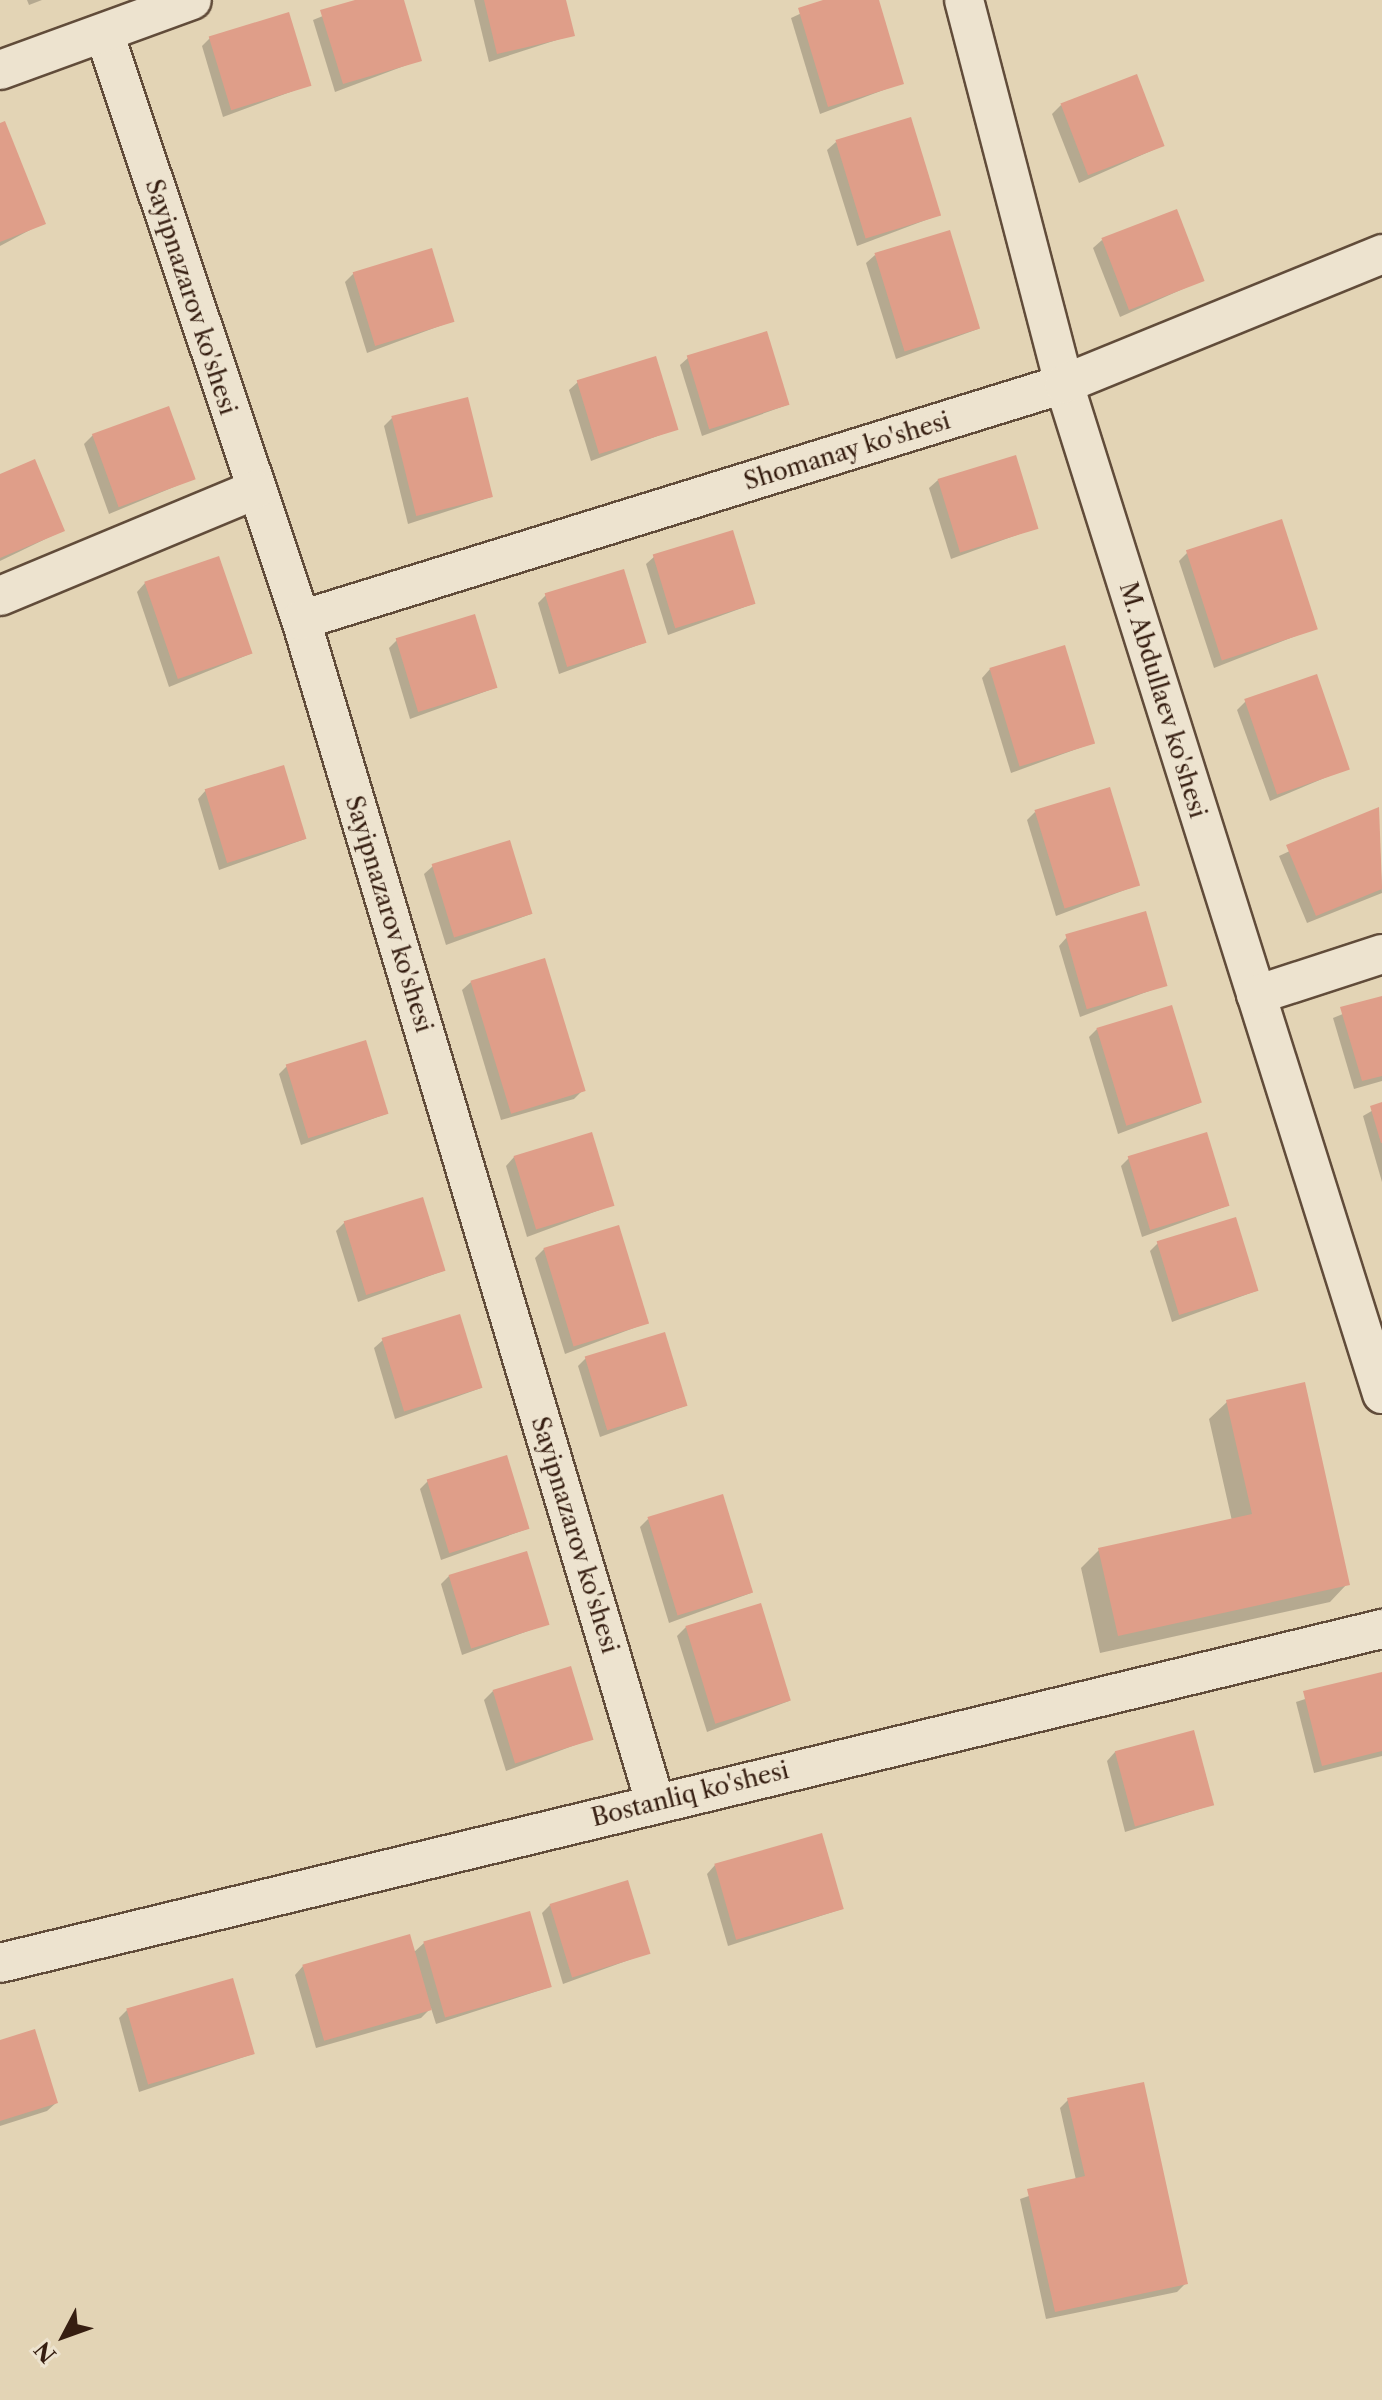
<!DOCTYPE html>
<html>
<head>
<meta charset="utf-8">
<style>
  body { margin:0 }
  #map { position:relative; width:1382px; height:2400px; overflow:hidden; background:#e3d4b5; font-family:"Libre Caslon Text",serif }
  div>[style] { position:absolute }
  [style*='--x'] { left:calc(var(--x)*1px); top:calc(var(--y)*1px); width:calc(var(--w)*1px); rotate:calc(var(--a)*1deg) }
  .shadow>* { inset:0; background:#0003 }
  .building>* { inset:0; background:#df9e89; transform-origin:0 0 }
  .roads { filter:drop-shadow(2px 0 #614c3a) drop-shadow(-2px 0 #614c3a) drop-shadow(0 2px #614c3a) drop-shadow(0 -2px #614c3a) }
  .street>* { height:38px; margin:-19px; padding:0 19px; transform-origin:19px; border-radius:19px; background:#ede3cf }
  span { translate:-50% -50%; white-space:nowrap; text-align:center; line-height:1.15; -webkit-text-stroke:7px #ede3cf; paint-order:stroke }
  .street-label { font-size:24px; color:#361e11 }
  .north { position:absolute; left:24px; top:2296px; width:80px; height:80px; -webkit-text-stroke:6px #ede3cf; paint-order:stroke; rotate:229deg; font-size:22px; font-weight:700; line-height:32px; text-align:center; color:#361e11 }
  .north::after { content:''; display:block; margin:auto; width:28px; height:36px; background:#361e11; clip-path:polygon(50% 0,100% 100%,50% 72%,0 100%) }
</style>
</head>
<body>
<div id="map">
  <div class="shadow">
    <div style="clip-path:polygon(27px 0,42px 0,29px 5px)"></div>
    <div style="clip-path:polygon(362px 0,401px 0,420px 60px,335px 92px,313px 20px)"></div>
    <div style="clip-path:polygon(474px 0,564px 0,572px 35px,489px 62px)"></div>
    <div style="clip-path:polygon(830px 0,877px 0,902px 83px,820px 114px,791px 18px)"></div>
    <div style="clip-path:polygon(210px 38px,309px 85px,223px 117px,202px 46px)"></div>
    <div style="clip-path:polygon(1061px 105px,1162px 146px,1079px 183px,1052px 114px)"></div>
    <div style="clip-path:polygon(0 125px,43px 223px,0 246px)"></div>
    <div style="clip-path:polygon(836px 142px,939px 215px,857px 246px,827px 150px)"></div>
    <div style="clip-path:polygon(1102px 240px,1203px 280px,1120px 317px,1093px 248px)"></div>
    <div style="clip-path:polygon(875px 255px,978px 329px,896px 359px,866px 263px)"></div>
    <div style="clip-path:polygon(354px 273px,453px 321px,367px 353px,345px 282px)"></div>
    <div style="clip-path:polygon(689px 357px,787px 405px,702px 436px,680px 365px)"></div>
    <div style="clip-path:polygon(578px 382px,676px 429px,591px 461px,569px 390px)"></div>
    <div style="clip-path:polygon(392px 418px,491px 497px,408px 524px,384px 426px)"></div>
    <div style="clip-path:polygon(93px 435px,193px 479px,109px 514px,84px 444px)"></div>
    <div style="clip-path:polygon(0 476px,62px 531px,0 561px)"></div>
    <div style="clip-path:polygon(938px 480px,1036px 528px,951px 559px,929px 488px)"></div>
    <div style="clip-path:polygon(1187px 553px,1316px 628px,1214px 668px,1179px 561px)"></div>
    <div style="clip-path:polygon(655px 556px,753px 604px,668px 635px,646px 564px)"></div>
    <div style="clip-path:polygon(145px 583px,250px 654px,169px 687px,137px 592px)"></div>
    <div style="clip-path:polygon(546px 595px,644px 643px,559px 674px,538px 603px)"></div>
    <div style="clip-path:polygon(397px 640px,495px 688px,410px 719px,389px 648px)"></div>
    <div style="clip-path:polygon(990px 669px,1093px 743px,1011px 773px,982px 678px)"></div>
    <div style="clip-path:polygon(1246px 701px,1348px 768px,1270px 801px,1237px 710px)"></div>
    <div style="clip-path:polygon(206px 790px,305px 839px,219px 870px,198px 799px)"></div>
    <div style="clip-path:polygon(1378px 810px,1382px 893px,1307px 923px,1279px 856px)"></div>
    <div style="clip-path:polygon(1035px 812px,1138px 885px,1056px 916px,1027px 820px)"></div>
    <div style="clip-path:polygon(433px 866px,531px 914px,446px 945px,424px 874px)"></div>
    <div style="clip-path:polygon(1067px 937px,1165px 985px,1080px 1017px,1059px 946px)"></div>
    <div style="clip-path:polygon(471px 982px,583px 1090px,574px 1099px,501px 1120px,462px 990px)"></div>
    <div style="clip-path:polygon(1382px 998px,1382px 1081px,1354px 1089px,1333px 1018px)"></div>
    <div style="clip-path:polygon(1097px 1029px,1200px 1103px,1118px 1134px,1089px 1037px)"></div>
    <div style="clip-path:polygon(287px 1066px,386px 1114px,301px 1145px,279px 1074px)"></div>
    <div style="clip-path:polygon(1382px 1105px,1382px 1182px,1363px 1116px)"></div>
    <div style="clip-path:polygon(514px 1157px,613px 1205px,527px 1237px,506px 1166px)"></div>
    <div style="clip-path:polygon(1129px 1158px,1227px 1206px,1142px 1237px,1121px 1166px)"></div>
    <div style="clip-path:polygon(345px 1222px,443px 1271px,358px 1302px,336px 1231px)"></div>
    <div style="clip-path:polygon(1158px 1243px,1256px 1291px,1172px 1322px,1150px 1251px)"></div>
    <div style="clip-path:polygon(544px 1249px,647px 1323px,565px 1354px,535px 1258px)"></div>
    <div style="clip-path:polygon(383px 1340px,481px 1388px,395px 1419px,374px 1348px)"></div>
    <div style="clip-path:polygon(586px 1358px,685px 1406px,600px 1437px,578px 1366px)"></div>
    <div style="clip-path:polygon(1227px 1402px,1347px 1584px,1330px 1602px,1100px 1653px,1081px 1568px,1099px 1550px,1232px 1521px,1209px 1419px)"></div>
    <div style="clip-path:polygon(428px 1481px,527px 1529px,441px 1560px,420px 1489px)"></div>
    <div style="clip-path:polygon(648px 1519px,751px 1593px,669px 1623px,640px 1527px)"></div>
    <div style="clip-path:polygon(449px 1576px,547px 1624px,462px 1655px,441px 1584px)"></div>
    <div style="clip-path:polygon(686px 1627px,789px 1701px,707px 1732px,677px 1636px)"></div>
    <div style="clip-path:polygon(1382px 1674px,1382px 1756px,1314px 1773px,1296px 1702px)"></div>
    <div style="clip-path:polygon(493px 1691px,591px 1739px,506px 1771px,484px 1700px)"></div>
    <div style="clip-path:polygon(1115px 1752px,1212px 1805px,1125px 1832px,1107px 1761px)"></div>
    <div style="clip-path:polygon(715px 1865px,842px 1909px,728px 1946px,707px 1874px)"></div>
    <div style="clip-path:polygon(550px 1905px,648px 1953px,563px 1984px,542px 1913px)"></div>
    <div style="clip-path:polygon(424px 1943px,550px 1987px,436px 2024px,431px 2008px,421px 2018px,316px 2048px,295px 1975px,303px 1966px,413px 1953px)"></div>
    <div style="clip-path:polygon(127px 2010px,253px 2054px,139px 2092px,119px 2018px)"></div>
    <div style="clip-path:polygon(0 2042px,56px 2103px,47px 2111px,0 2126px)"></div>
    <div style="clip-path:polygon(1068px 2100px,1186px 2283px,1177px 2292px,1046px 2319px,1020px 2199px,1076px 2180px,1060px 2108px)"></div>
  </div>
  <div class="building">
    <div style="clip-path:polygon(355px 0,404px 0,422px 61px,343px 84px,320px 10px)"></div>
    <div style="clip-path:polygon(484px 0,566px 0,575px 36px,497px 54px)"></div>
    <div style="clip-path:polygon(823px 0,879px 0,904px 84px,828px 107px,798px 8px)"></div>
    <div style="left:289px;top:12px;width:77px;height:84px;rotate:73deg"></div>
    <div style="left:1137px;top:74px;width:77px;height:82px;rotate:69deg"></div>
    <div style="left:911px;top:117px;width:103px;height:79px;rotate:73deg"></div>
    <div style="clip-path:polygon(5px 121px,46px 224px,0 242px,0 123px)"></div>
    <div style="left:1177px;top:209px;width:77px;height:81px;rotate:69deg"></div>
    <div style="left:950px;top:230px;width:103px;height:79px;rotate:73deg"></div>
    <div style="left:432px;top:248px;width:77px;height:83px;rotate:73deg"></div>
    <div style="left:767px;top:331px;width:77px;height:84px;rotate:73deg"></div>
    <div style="left:656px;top:356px;width:77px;height:83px;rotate:73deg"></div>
    <div style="left:468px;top:397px;width:103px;height:79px;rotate:76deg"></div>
    <div style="left:169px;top:406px;width:78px;height:82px;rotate:70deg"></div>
    <div style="left:1016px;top:455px;width:77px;height:82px;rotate:73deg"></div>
    <div style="clip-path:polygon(35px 459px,65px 531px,0 558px,0 474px)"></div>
    <div style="left:1282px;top:519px;width:116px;height:101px;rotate:72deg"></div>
    <div style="left:733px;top:530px;width:77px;height:84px;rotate:73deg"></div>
    <div style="left:219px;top:556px;width:103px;height:79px;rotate:71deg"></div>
    <div style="left:624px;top:569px;width:77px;height:83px;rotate:73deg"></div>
    <div style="left:475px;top:614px;width:77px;height:83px;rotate:73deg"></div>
    <div style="left:1065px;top:645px;width:103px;height:79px;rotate:73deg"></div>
    <div style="left:1317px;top:674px;width:101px;height:77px;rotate:71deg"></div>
    <div style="left:284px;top:765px;width:77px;height:83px;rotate:73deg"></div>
    <div style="left:1110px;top:787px;width:103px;height:79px;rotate:73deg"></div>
    <div style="clip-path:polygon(1379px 807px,1382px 889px,1316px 916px,1286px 845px)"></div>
    <div style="left:510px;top:840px;width:77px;height:82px;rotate:73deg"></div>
    <div style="left:1146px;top:911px;width:78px;height:84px;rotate:74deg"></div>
    <div style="left:545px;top:958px;width:139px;height:78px;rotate:73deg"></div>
    <div style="clip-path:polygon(1382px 996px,1382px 1076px,1362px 1081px,1340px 1007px)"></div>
    <div style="left:1172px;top:1005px;width:102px;height:79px;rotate:73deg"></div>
    <div style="left:366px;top:1040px;width:77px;height:84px;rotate:73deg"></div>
    <div style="clip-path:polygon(1382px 1102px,1382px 1143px,1381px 1143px,1370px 1106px)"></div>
    <div style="left:592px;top:1132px;width:77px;height:82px;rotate:73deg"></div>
    <div style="left:1207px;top:1132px;width:77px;height:83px;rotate:73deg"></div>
    <div style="left:423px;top:1197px;width:77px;height:83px;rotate:73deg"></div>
    <div style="left:1236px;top:1217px;width:77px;height:83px;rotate:73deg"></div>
    <div style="left:619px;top:1225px;width:103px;height:79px;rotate:73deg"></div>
    <div style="left:460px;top:1314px;width:77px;height:82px;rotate:73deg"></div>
    <div style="left:665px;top:1332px;width:77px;height:84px;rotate:73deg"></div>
    <div style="clip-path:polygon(1305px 1382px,1350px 1585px,1118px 1636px,1098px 1548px,1252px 1514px,1226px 1400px)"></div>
    <div style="left:507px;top:1455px;width:77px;height:84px;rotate:73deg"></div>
    <div style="left:723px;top:1494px;width:103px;height:79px;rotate:73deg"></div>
    <div style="left:527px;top:1551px;width:77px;height:82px;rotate:73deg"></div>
    <div style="left:761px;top:1603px;width:102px;height:79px;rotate:73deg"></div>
    <div style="left:571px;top:1666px;width:77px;height:82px;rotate:73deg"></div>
    <div style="clip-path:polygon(1382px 1672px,1382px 1751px,1322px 1766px,1303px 1691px)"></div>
    <div style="left:1194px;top:1730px;width:78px;height:82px;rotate:75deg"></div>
    <div style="left:822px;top:1833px;width:79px;height:112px;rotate:74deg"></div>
    <div style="left:628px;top:1880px;width:77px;height:82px;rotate:73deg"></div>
    <div style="left:530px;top:1911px;width:79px;height:111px;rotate:74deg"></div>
    <div style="left:410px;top:1934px;width:79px;height:112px;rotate:74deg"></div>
    <div style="left:233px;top:1978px;width:79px;height:111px;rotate:74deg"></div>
    <div style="clip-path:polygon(35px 2029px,58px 2103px,0 2121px,0 2040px)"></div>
    <div style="clip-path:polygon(1144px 2082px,1188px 2284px,1055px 2312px,1027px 2189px,1085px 2176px,1067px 2098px)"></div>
  </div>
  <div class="roads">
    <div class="street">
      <div style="--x:964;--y:0;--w:397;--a:75.4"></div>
      <div style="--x:1064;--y:384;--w:1059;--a:72.52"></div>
      <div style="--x:104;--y:33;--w:619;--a:71.45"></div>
      <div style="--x:301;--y:620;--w:1234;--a:73.33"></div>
      <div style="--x:0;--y:70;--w:204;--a:-20"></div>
      <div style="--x:0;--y:596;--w:276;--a:-22.6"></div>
      <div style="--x:301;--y:620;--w:799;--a:-17.19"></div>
      <div style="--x:1064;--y:384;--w:344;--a:-22.2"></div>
      <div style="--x:1256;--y:995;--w:133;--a:-18"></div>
      <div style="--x:0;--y:1963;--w:1422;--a:-13.59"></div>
    </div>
  </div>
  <div class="street-label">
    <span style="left:191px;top:297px;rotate:72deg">Sayipnazarov ko'shesi</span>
    <span style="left:847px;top:451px;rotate:-17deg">Shomanay ko'shesi</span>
    <span style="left:1163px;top:700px;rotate:73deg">M. Abdullaev ko'shesi</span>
    <span style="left:389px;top:914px;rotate:73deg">Sayipnazarov ko'shesi</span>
    <span style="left:575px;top:1535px;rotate:73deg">Sayipnazarov ko'shesi</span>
    <span style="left:690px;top:1794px;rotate:-14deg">Bostanliq ko'shesi</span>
  </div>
  <div class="north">N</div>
</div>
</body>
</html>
